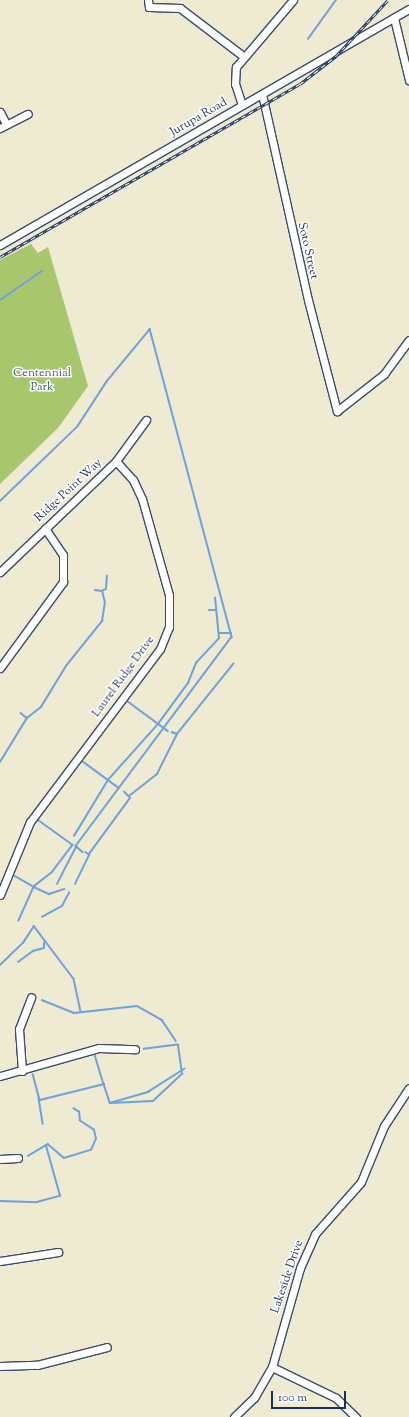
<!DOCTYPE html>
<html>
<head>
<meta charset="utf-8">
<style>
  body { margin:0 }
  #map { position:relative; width:409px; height:1417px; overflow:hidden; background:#efead2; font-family:"Sorts Mill Goudy",serif }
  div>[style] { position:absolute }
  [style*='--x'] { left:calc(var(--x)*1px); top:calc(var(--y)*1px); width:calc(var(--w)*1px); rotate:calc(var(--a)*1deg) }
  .green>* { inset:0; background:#a7c66e }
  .stream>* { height:1.5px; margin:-0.75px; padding:0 0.75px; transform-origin:0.75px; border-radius:0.75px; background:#6ea2da }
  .roads { filter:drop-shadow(1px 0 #3b4b6f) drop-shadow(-1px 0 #3b4b6f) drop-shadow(0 1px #3b4b6f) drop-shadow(0 -1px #3b4b6f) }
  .minor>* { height:7px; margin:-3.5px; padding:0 3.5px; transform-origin:3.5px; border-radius:3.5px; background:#fff }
  .rail>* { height:3px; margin-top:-1.5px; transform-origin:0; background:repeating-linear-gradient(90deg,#fff 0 4.5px,#1b2f5e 0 9px); box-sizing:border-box; border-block:1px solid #1b2f5e }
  span { translate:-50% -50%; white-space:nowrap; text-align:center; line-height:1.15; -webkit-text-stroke:3px #fff; paint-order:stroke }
  .street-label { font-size:12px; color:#1b2f5e }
  .park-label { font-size:12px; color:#455c63 }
  .scale { position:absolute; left:271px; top:1391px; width:75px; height:18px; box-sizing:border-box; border:2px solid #1b2f5e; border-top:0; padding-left:5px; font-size:12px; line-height:14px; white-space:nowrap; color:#1b2f5e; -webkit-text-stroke:3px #fff; paint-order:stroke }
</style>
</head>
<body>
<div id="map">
  <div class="green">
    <div style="clip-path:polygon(31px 244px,38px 253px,48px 247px,88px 386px,58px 428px,0 484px,0 260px)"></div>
  </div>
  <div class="stream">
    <div style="--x:308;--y:39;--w:48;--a:-54.3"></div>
    <div style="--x:0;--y:300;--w:51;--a:-34.6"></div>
    <div style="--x:0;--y:501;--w:107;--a:-43.9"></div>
    <div style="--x:77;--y:427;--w:55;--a:-56.9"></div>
    <div style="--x:107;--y:381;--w:67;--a:-50.4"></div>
    <div style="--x:150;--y:329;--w:319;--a:75.1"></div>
    <div style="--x:232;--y:637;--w:261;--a:126.7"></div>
    <div style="--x:76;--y:846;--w:9;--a:41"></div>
    <div style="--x:95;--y:590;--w:7;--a:8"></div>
    <div style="--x:209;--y:610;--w:6;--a:0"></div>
    <div style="--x:219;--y:633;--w:12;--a:0"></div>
    <div style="--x:126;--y:700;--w:52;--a:36.4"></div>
    <div style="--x:21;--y:713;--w:8;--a:40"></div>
    <div style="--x:172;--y:732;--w:5;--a:22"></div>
    <div style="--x:81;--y:760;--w:47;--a:36.4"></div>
    <div style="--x:0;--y:762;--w:52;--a:-58.5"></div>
    <div style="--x:27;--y:718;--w:18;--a:-38"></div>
    <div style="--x:41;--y:707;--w:48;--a:-58.6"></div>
    <div style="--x:66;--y:666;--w:58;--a:-51.3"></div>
    <div style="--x:102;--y:621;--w:18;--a:-81"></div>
    <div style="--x:105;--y:603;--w:12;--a:-104"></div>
    <div style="--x:102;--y:591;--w:4;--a:-27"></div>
    <div style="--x:106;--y:589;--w:13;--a:-86"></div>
    <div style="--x:129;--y:796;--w:36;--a:-38"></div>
    <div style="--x:157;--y:774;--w:45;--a:-63.4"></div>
    <div style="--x:177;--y:734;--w:90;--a:-51.3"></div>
    <div style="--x:37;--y:819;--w:44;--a:35.8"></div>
    <div style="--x:73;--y:845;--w:34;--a:127"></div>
    <div style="--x:53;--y:872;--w:24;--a:142"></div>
    <div style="--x:34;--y:887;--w:17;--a:25"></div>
    <div style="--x:49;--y:894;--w:16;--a:-18"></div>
    <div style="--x:74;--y:836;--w:66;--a:-58.7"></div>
    <div style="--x:108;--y:780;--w:75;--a:-48.2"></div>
    <div style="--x:158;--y:724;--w:51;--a:-53.8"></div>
    <div style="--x:188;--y:683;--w:22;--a:-68"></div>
    <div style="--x:196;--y:663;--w:34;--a:-47"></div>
    <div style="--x:219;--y:638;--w:40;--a:-95.7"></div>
    <div style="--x:89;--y:854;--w:69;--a:-53.8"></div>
    <div style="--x:130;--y:798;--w:8;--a:-135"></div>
    <div style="--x:15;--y:876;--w:22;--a:30"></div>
    <div style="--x:34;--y:887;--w:37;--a:114"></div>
    <div style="--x:57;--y:884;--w:42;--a:-62.8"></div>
    <div style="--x:75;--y:884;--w:32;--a:-64"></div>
    <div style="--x:89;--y:855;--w:4;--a:-146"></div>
    <div style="--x:42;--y:917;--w:23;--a:-29"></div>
    <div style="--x:62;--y:906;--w:15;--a:-62"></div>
    <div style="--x:18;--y:962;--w:19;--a:-36"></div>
    <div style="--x:33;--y:951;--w:11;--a:-15"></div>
    <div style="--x:44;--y:948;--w:5;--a:-90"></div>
    <div style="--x:0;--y:965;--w:32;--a:-44"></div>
    <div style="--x:23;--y:943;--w:20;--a:-57"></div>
    <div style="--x:34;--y:926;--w:66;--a:53"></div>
    <div style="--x:74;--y:979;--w:33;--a:78"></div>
    <div style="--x:42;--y:1000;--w:35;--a:22"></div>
    <div style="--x:74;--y:1013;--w:63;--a:-6.3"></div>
    <div style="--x:137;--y:1006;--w:29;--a:29"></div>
    <div style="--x:162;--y:1020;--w:25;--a:56"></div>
    <div style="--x:95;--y:1055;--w:30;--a:73"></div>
    <div style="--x:33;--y:1074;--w:27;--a:75"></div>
    <div style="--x:40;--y:1100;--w:66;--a:-14"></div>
    <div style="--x:104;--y:1084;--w:20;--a:72"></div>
    <div style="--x:110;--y:1103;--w:40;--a:-16"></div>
    <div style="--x:148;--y:1092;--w:43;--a:-32.6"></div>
    <div style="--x:39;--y:1098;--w:26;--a:81"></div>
    <div style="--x:110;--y:1103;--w:43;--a:-2.7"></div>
    <div style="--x:153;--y:1101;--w:40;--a:-43"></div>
    <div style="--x:182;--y:1074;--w:29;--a:-98"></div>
    <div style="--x:178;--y:1045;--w:34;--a:173"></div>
    <div style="--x:28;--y:1156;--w:23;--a:-31"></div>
    <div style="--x:48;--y:1144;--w:21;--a:41"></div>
    <div style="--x:64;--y:1158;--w:28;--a:-17"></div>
    <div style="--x:91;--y:1150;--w:12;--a:-66"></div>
    <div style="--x:96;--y:1139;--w:9;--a:-103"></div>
    <div style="--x:94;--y:1130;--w:17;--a:-147"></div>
    <div style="--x:80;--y:1121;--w:9;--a:-96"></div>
    <div style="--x:79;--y:1112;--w:6;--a:-149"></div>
    <div style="--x:0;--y:1201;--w:37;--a:2"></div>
    <div style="--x:37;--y:1202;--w:24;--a:-15"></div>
    <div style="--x:60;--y:1196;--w:52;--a:-105.6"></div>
  </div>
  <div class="roads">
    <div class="minor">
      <div style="--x:148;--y:0;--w:7;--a:82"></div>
      <div style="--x:149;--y:7;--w:31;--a:2"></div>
      <div style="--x:180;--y:8;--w:79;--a:37.3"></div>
      <div style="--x:394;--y:18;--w:64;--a:76.4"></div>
      <div style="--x:262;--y:94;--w:211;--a:77.4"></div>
      <div style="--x:308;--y:300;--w:115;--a:75.4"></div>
      <div style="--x:337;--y:411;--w:60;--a:-38.2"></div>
      <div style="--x:384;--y:374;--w:42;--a:-53.7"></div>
      <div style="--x:242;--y:105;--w:22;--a:-108"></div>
      <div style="--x:235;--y:84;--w:17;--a:-87"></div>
      <div style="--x:236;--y:67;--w:88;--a:-49.6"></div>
      <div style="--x:0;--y:112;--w:13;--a:63"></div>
      <div style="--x:0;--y:128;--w:31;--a:-27"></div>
      <div style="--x:0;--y:245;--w:472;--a:-30"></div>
      <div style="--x:0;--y:572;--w:161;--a:-43.7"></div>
      <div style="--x:116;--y:461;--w:51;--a:-53.8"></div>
      <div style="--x:0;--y:668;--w:107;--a:-53.8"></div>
      <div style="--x:63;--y:582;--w:27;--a:-90"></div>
      <div style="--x:63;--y:555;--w:32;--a:-124"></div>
      <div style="--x:0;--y:895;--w:79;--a:-67.7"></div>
      <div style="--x:30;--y:822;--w:216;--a:-53.1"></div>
      <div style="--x:160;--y:649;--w:24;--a:-68"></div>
      <div style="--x:169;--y:627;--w:32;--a:-90"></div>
      <div style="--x:169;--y:595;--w:100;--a:-105.7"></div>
      <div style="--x:142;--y:499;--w:21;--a:-115"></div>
      <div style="--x:133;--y:480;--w:25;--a:-132"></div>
      <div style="--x:22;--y:1071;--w:42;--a:-94.1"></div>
      <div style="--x:19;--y:1029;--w:34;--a:-69"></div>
      <div style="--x:0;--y:1076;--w:103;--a:-15.8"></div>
      <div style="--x:99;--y:1048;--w:36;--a:2"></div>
      <div style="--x:0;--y:1159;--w:18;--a:-3"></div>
      <div style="--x:0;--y:1261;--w:59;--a:-8.8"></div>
      <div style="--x:0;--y:1366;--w:37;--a:-2"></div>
      <div style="--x:37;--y:1365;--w:72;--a:-14.4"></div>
      <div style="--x:272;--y:1367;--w:71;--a:25.8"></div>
      <div style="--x:336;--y:1398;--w:28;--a:44"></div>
      <div style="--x:234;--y:1417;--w:28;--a:-44"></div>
      <div style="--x:254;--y:1398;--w:36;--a:-60"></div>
      <div style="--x:272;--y:1367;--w:103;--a:-74.2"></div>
      <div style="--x:300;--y:1268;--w:37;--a:-66"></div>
      <div style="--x:315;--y:1234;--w:69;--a:-48.5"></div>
      <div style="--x:361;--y:1182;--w:61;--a:-67.7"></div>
      <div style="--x:384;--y:1126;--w:45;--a:-56.7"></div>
    </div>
  </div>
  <div class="rail">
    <div style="--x:0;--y:257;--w:346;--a:-30"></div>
    <div style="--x:300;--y:84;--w:46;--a:-37.9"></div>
    <div style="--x:336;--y:56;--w:76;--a:-47.1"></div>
  </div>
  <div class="street-label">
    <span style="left:199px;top:118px;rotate:-30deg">Jurupa Road</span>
    <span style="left:307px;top:251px;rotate:77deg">Soto Street</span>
    <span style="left:69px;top:491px;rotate:-43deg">Ridge Point Way</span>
    <span style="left:124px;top:677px;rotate:-54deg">Laurel Ridge Drive</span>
    <span style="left:288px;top:1277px;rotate:-71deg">Lakeside Drive</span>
  </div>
  <div class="park-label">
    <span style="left:42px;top:381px">Centennial<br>Park</span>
  </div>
  <div class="scale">100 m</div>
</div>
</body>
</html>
